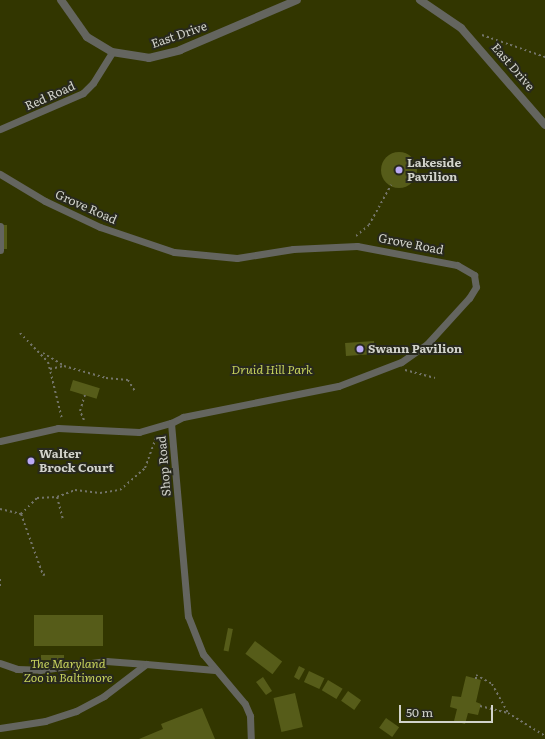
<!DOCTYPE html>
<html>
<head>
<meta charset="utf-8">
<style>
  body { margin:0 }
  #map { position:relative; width:545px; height:739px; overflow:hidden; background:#28291d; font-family:Literata,serif }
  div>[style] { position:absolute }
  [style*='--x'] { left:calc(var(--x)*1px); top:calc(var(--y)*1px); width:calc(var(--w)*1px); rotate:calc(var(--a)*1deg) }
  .green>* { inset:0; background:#323600; transform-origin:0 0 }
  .building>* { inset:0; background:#565c19; transform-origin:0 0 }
  .round { border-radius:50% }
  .path>* { height:2px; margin-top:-1px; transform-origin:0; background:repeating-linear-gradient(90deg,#737469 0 2px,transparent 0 5px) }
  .service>* { height:7px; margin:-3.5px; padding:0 3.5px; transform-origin:3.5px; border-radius:3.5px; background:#64655f }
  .minor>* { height:8px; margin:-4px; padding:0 4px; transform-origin:4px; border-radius:4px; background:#64655f }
  .dots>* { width:11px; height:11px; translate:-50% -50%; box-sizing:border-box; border:2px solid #28291d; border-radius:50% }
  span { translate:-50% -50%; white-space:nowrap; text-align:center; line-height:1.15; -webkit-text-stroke:4px #28291d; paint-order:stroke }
  .street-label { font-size:12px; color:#d2d3cb }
  .poi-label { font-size:12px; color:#d2d3cb; font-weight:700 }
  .left { translate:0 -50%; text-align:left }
  .park-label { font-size:12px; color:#c5d05c; font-style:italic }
  .scale { position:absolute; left:399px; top:705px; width:94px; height:18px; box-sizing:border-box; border:2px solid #d2d3cb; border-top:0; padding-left:5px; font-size:12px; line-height:14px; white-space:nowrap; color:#d2d3cb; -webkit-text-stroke:3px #28291d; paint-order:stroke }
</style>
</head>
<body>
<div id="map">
  <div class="green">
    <div style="left:0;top:0;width:545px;height:739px"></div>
  </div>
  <div class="building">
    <div class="round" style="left:381px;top:152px;width:36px;height:36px"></div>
    <div style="clip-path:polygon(3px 225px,7px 225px,7px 249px,4px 249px)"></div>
    <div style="left:374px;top:341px;width:13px;height:29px;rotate:86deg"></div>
    <div style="left:73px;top:380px;width:28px;height:11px;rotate:17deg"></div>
    <div style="left:103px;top:615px;width:31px;height:69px;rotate:90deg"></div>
    <div style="left:228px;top:628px;width:5px;height:23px;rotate:11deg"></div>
    <div style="left:255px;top:641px;width:34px;height:16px;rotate:37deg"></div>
    <div style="left:41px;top:655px;width:23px;height:5px"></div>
    <div style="clip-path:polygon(299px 666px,305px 669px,299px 680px,294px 677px)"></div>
    <div style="left:309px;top:671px;width:17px;height:12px;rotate:25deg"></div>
    <div style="clip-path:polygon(466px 676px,481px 680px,476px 702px,481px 704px,478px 715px,468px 713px,465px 724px,454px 721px,457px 709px,450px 707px,452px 696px,461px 697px)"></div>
    <div style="clip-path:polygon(263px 677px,272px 691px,266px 695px,256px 682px)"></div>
    <div style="left:328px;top:680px;width:17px;height:12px;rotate:31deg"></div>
    <div style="left:348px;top:691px;width:16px;height:12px;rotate:35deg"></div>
    <div style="left:295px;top:693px;width:35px;height:22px;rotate:77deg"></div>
    <div style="clip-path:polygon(202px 708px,215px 739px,139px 739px,163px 729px,161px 724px)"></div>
    <div style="left:386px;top:718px;width:16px;height:12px;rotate:35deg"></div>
  </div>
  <div class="path">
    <div style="--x:482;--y:35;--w:67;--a:19.2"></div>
    <div style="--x:356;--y:236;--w:17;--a:-40"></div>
    <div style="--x:369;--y:225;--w:46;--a:-61.2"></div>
    <div style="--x:20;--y:333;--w:40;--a:46"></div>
    <div style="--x:48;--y:362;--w:59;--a:76.2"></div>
    <div style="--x:43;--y:353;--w:23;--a:31"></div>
    <div style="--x:50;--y:369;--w:14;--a:-12"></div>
    <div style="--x:64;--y:366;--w:44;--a:15.9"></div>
    <div style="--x:106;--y:378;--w:22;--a:5"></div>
    <div style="--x:128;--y:380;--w:13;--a:58"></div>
    <div style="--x:405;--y:370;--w:31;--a:15"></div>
    <div style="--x:84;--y:420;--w:10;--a:-114"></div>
    <div style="--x:80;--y:411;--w:17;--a:-73"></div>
    <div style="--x:57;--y:497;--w:23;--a:75"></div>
    <div style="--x:0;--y:509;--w:22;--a:13"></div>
    <div style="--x:21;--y:514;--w:23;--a:-45"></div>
    <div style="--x:37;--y:498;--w:20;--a:-3"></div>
    <div style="--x:57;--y:497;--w:19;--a:-21"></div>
    <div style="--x:75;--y:490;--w:25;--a:7"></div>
    <div style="--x:100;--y:493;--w:20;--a:-9"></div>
    <div style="--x:120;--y:490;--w:33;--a:-41"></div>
    <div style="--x:145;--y:468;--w:32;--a:-70"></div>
    <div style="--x:21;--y:514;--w:65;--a:70.2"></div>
    <div style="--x:43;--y:575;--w:4;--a:-14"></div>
    <div style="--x:0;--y:579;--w:10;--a:90"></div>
    <div style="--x:476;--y:679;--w:4;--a:-90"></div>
    <div style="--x:476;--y:675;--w:18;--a:29"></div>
    <div style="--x:492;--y:684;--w:33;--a:61"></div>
    <div style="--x:508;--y:713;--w:44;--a:31.9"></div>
    <div style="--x:480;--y:706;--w:29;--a:14"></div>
  </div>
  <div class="service">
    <div style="--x:0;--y:129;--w:90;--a:-23.4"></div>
    <div style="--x:83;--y:93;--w:14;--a:-45"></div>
    <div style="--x:93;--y:83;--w:36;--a:-58"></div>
    <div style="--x:0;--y:174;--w:52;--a:31"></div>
    <div style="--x:45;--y:201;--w:61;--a:25.3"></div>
    <div style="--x:100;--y:227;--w:78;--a:18.7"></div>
    <div style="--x:174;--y:252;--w:63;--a:5.4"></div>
    <div style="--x:237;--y:258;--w:57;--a:-9.1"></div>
    <div style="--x:293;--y:249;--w:64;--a:-2.7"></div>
    <div style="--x:357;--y:246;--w:102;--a:10.8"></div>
    <div style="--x:457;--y:265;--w:20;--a:30"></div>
    <div style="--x:474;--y:275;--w:12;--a:81"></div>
    <div style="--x:476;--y:287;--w:13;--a:122"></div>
    <div style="--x:469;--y:298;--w:62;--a:132.4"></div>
    <div style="--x:427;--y:344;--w:32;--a:145"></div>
    <div style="--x:401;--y:362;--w:67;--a:159.1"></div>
    <div style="--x:338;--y:386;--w:158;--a:168.7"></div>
    <div style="--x:183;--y:417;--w:13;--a:153"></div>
    <div style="--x:0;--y:226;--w:24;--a:90"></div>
    <div style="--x:0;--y:441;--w:59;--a:-12.6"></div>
    <div style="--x:58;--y:428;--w:81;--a:2.8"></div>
    <div style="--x:139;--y:432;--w:33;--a:-16"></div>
    <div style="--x:171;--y:423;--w:194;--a:85"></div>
    <div style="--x:188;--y:616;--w:41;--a:68.5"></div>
    <div style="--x:203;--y:654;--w:65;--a:50"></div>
    <div style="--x:245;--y:704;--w:13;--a:67"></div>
    <div style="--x:250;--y:716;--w:23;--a:88"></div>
    <div style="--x:0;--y:663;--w:18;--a:19"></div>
    <div style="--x:17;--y:669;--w:23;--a:2"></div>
    <div style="--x:40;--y:670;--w:67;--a:-7.8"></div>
    <div style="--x:106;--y:661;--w:40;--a:4.3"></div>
    <div style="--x:0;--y:728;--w:46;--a:-8.8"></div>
    <div style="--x:45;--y:721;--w:33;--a:-18"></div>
    <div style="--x:76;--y:711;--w:32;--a:-28"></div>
    <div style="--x:104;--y:696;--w:53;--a:-37.3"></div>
    <div style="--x:146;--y:664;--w:69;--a:5"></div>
  </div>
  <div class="minor">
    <div style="--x:61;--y:0;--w:45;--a:54.9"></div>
    <div style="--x:87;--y:37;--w:29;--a:31"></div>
    <div style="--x:112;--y:52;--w:37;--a:9"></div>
    <div style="--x:149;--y:58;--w:32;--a:-14"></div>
    <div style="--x:180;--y:50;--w:127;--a:-23.1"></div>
    <div style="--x:420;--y:0;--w:50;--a:34.3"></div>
    <div style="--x:461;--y:28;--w:128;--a:49.1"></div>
  </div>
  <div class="dots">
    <div style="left:399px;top:170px;background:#bbaaf6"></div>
    <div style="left:360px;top:349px;background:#bbaaf6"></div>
    <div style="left:31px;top:461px;background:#bbaaf6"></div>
  </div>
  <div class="street-label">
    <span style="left:179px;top:35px;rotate:-19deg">East Drive</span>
    <span style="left:513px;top:67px;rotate:49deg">East Drive</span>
    <span style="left:50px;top:96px;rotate:-24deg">Red Road</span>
    <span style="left:86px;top:207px;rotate:24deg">Grove Road</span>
    <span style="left:411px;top:244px;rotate:11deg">Grove Road</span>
    <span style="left:164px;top:466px;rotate:-95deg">Shop Road</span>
  </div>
  <div class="poi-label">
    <span class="left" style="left:407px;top:170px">Lakeside<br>Pavilion</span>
    <span class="left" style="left:368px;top:349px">Swann Pavilion</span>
    <span class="left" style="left:39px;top:461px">Walter<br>Brock Court</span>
  </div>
  <div class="park-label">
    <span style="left:272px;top:370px">Druid Hill Park</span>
    <span style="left:68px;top:671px">The Maryland<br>Zoo in Baltimore</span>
  </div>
  <div class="scale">50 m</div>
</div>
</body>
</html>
